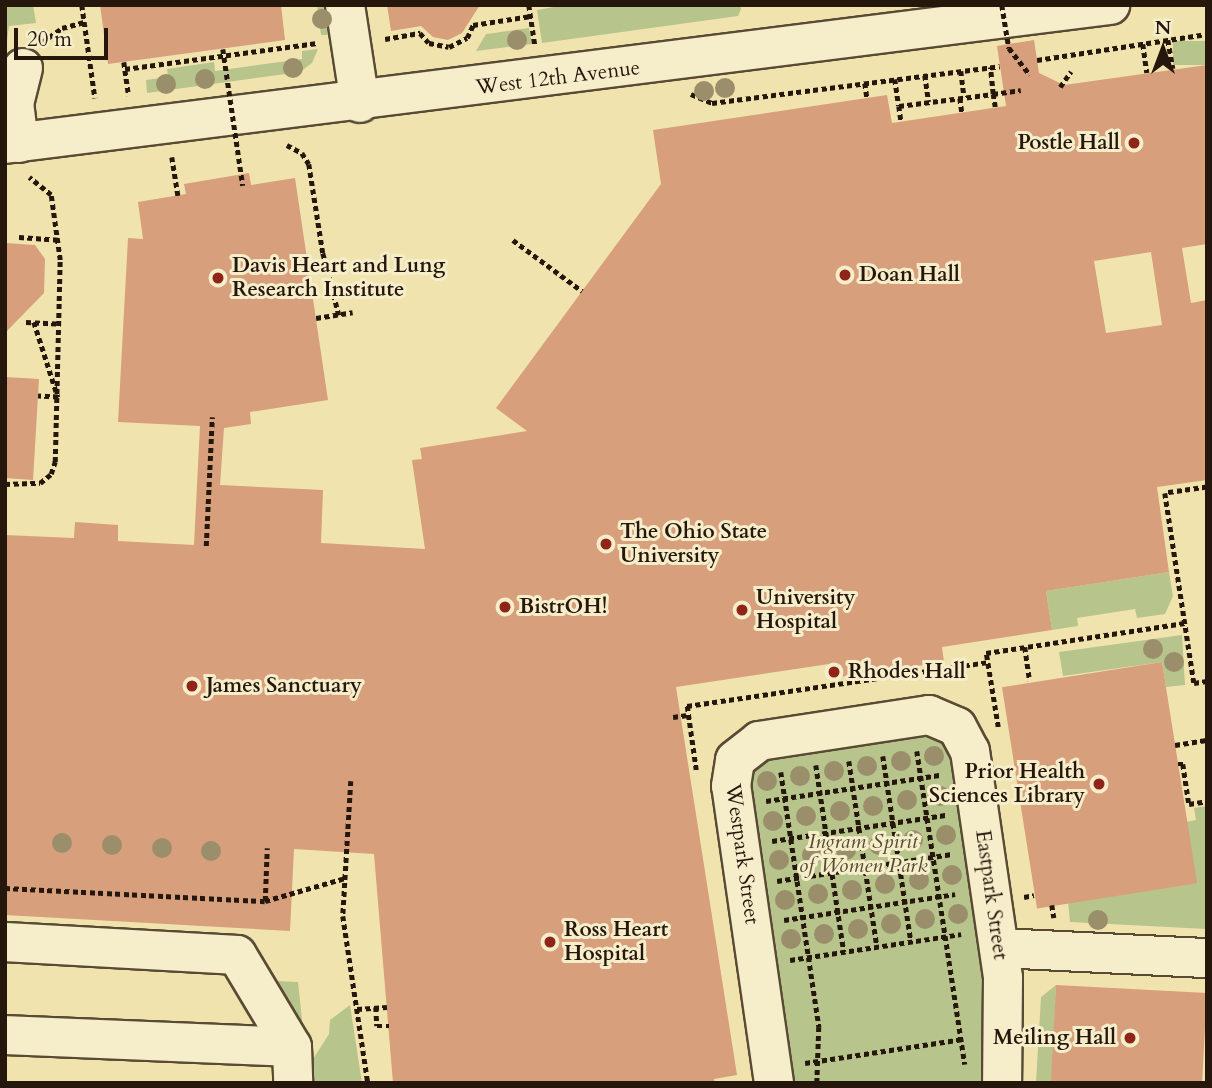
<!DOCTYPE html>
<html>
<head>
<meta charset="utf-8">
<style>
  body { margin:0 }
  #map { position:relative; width:1212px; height:1088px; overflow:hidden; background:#f1e3ae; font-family:Cardo,serif }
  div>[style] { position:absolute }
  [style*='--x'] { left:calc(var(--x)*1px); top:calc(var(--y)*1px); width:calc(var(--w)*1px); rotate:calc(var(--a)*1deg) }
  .green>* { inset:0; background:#b7c48c; transform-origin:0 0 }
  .building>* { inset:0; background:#d79f7b; transform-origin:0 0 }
  .path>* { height:4.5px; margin-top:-2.25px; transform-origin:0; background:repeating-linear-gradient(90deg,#26170c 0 5px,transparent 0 8.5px) }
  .roads { filter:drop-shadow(2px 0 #594a34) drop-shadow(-2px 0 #594a34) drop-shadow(0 2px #594a34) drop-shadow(0 -2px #594a34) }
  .minor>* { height:38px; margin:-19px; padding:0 19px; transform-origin:19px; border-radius:19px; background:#f6edca }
  .path-bridge>* { height:4.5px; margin-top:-2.25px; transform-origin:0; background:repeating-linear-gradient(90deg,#26170c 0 5px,transparent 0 8.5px) }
  .trees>* { width:20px; height:20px; margin:-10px; border-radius:50%; background:#9a8f6a }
  .dots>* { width:19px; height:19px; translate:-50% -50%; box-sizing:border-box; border:4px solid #f6edca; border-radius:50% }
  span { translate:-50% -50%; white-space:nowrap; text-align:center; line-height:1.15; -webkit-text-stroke:6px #f6edca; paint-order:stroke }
  .street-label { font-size:21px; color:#26170c }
  .poi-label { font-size:21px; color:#26170c; font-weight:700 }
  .right { translate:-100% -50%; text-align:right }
  .left { translate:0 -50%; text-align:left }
  .park-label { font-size:21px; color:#524b32; font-style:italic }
  .frame { position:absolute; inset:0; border:7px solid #26170c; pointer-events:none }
  .north { position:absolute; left:1128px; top:14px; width:70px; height:70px; -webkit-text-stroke:5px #f6edca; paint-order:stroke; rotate:0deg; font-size:19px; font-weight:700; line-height:28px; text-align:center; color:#26170c }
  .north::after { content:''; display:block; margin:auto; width:24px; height:32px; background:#26170c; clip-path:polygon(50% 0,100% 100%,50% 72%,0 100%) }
  .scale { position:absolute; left:14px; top:28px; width:94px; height:32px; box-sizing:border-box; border:4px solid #26170c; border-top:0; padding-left:9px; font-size:21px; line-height:24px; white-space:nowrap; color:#26170c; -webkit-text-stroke:5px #f6edca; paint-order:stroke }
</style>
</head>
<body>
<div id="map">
  <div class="green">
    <div style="clip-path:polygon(5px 5px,33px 5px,36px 23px,9px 26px,5px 57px)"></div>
    <div style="clip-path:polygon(317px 5px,325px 5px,328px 35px,321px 35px)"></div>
    <div style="clip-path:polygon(565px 5px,740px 5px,741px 9px,738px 16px,542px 43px,537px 10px)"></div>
    <div style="clip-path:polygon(529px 28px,532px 44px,476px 51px,486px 34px)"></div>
    <div style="left:1207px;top:41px;width:24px;height:34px;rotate:90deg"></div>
    <div style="clip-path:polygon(318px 49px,312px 63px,300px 72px,147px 93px,146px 80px,168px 77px,167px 69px,214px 62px,215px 71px,302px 59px,302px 51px)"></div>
    <div style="clip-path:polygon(1169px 572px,1173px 596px,1165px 614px,1137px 618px,1135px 609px,1077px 618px,1078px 626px,1052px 630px,1046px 591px)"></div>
    <div style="clip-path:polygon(1182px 635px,1185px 685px,1166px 687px,1162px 662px,1063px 676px,1059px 652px)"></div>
    <div style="clip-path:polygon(951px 722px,1002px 1083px,774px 1083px,744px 748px)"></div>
    <div style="clip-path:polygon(1207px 806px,1207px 929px,1070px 922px,1068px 902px,1195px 883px,1186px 822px,1196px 820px,1194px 808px)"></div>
    <div style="clip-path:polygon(277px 981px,298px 982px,303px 1029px,296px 1027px)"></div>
    <div style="clip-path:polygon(1056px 985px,1052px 1083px,1036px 1083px,1041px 997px)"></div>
    <div style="clip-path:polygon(350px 1005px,362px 1083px,308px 1083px,308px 1067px,329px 1034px,330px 1020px)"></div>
  </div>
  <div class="building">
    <div style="clip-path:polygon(100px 5px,281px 5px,285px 40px,108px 64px)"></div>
    <div style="clip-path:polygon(387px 5px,480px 5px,462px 33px,448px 40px,433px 37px,421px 26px,391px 31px)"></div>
    <div style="clip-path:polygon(evenodd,1034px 40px,1039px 73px,1064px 85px,1207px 65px,1207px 244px,1182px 248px,1191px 303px,1207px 300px,1207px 480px,1157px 487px,1169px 572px,1046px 591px,1052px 630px,942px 647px,944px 662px,896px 669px,832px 678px,829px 664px,676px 687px,737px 1075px,714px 1079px,715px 1083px,393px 1083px,374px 854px,294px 849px,290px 931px,5px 915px,5px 535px,74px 538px,75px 522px,118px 525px,118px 541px,194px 545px,200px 426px,118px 422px,128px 238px,143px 239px,138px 202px,186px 194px,184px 184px,249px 173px,251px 185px,295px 178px,328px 400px,250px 412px,251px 424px,224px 428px,220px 485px,323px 490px,321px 543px,425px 549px,412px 460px,422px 459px,420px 448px,527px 431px,496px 408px,661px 184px,653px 130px,887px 95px,892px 123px,1006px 106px,997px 46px,1034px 40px,1151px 252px,1162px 325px,1106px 333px,1094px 261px,1151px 252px)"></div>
    <div style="clip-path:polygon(5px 243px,35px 245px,45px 259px,44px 293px,5px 333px)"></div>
    <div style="clip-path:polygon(5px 377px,39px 379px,33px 480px,5px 478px)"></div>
    <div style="left:1162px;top:662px;width:224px;height:162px;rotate:81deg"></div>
    <div style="left:1056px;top:985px;width:151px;height:98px;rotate:3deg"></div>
  </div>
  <div class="path">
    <div style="--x:82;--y:5;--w:94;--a:82"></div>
    <div style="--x:529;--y:5;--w:40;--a:81.5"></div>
    <div style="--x:385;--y:39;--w:36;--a:-10"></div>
    <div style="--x:420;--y:33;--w:13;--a:48"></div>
    <div style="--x:429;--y:43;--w:20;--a:11"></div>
    <div style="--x:449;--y:47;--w:20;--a:-27"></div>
    <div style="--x:467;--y:38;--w:14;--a:-65"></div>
    <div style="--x:473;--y:25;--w:59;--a:-8.8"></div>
    <div style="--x:1168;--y:40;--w:29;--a:80"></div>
    <div style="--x:42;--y:42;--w:24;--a:-35"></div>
    <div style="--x:62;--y:28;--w:23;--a:-15"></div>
    <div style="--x:1143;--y:44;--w:29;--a:82"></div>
    <div style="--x:1037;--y:60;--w:172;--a:-8.7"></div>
    <div style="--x:124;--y:62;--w:34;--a:82"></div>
    <div style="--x:125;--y:69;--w:194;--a:-7.7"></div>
    <div style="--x:961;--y:71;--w:26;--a:83"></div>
    <div style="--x:925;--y:75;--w:27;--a:82"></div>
    <div style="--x:895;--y:79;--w:27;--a:82"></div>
    <div style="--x:899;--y:106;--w:95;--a:-7.3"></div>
    <div style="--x:993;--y:94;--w:27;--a:-96"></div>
    <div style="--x:865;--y:83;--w:14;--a:82"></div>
    <div style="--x:1060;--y:87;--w:19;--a:-55"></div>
    <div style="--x:691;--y:94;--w:23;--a:23"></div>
    <div style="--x:712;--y:103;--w:290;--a:-7.3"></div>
    <div style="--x:960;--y:98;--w:14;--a:82"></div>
    <div style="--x:899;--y:106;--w:15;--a:82"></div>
    <div style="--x:995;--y:107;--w:13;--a:-99"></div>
    <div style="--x:993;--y:94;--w:28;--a:-8"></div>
    <div style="--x:287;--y:145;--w:17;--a:28"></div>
    <div style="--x:302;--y:153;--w:13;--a:58"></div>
    <div style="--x:309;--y:164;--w:90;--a:81.1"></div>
    <div style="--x:323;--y:253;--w:64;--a:75.5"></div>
    <div style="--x:172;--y:157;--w:39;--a:81"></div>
    <div style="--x:19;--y:237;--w:39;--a:4"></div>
    <div style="--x:513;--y:240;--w:86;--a:36.5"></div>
    <div style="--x:316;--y:318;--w:37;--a:-9"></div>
    <div style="--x:26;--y:322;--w:35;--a:3"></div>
    <div style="--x:34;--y:322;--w:79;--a:72.3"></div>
    <div style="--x:58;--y:397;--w:20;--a:-177"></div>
    <div style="--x:5;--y:484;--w:35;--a:-2"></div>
    <div style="--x:40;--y:483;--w:14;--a:-39"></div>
    <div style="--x:51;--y:474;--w:13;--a:-72"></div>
    <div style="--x:55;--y:462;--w:202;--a:-88.6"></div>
    <div style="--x:60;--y:260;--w:66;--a:-97.9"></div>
    <div style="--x:51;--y:195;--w:28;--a:-141"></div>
    <div style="--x:1207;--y:487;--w:42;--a:171.9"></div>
    <div style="--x:1165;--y:493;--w:192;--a:81.3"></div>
    <div style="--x:1194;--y:683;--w:13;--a:-9"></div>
    <div style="--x:206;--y:546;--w:129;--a:-87.3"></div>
    <div style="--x:1025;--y:647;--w:34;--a:82"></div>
    <div style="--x:673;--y:717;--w:15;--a:-8"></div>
    <div style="--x:998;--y:727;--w:75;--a:-99.2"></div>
    <div style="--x:986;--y:653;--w:201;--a:-8.6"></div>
    <div style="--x:1175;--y:745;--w:32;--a:-9"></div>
    <div style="--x:917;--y:751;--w:317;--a:81.3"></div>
    <div style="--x:883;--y:756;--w:187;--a:81.4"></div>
    <div style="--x:849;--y:761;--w:187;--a:81.4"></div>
    <div style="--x:1178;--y:764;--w:5;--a:0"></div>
    <div style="--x:1183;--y:764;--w:40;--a:81.5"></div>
    <div style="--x:1189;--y:804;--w:18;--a:-9"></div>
    <div style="--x:816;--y:765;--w:189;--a:81.5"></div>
    <div style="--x:696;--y:770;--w:65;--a:-98"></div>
    <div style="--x:687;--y:706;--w:304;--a:-8.3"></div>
    <div style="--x:781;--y:772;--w:258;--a:81.5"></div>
    <div style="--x:819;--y:1027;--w:56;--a:92"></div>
    <div style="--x:351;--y:781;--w:135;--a:93.4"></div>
    <div style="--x:343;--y:916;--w:169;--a:81.5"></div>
    <div style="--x:766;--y:801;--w:177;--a:-8.5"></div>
    <div style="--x:772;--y:841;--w:177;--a:-8.5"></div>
    <div style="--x:777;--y:881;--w:177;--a:-8.8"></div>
    <div style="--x:5;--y:888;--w:260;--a:2.9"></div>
    <div style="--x:265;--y:901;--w:83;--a:-16"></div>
    <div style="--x:1024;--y:897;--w:10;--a:-11"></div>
    <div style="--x:265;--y:901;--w:53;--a:-87.8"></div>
    <div style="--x:1052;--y:905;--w:13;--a:81"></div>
    <div style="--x:784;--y:920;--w:173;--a:-8.6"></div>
    <div style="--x:790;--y:960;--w:173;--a:-8.6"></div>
    <div style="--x:376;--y:1007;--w:19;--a:87"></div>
    <div style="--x:377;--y:1026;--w:12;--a:0"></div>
    <div style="--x:357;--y:1009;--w:30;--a:-4"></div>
    <div style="--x:805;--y:1063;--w:160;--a:-8.6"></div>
    <div style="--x:697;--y:1082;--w:1;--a:90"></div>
  </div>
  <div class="roads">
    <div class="minor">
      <div style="--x:345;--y:5;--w:99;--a:81.3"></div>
      <div style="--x:19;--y:143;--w:39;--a:-97"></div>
      <div style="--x:14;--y:104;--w:37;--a:-76"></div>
      <div style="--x:5;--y:144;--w:1114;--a:-7.17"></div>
      <div style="--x:5;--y:942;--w:232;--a:3.2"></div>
      <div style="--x:237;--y:955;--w:107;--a:59.1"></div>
      <div style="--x:292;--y:1047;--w:36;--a:88"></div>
      <div style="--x:1000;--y:948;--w:207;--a:2.8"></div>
      <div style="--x:5;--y:1035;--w:287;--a:2.4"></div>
      <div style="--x:774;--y:1083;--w:300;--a:-98.2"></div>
      <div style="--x:731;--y:786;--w:26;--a:-81"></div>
      <div style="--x:735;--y:760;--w:31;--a:-38"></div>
      <div style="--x:759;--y:741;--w:172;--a:-8.7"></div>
      <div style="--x:929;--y:715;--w:30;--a:23"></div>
      <div style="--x:957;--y:727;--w:27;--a:62"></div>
      <div style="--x:970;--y:751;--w:229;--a:81.7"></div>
      <div style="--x:1003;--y:978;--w:105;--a:90.5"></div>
    </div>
  </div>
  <div class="path-bridge">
    <div style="--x:1002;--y:5;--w:44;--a:80.8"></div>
    <div style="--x:1009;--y:48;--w:34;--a:52"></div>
    <div style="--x:223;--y:49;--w:138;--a:81.7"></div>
  </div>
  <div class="trees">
    <div style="left:322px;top:19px"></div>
    <div style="left:517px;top:40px"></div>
    <div style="left:293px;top:68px"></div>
    <div style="left:205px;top:79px"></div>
    <div style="left:166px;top:84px"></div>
    <div style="left:725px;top:88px"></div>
    <div style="left:704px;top:91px"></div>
    <div style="left:1153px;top:649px"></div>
    <div style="left:1174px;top:662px"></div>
    <div style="left:934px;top:756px"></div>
    <div style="left:901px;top:761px"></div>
    <div style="left:867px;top:766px"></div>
    <div style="left:834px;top:771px"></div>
    <div style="left:800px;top:776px"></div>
    <div style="left:767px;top:781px"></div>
    <div style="left:940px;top:796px"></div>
    <div style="left:907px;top:800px"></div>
    <div style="left:873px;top:806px"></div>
    <div style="left:840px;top:811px"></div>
    <div style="left:806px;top:816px"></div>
    <div style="left:773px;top:821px"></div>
    <div style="left:946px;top:835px"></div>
    <div style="left:913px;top:840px"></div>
    <div style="left:62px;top:843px"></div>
    <div style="left:112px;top:845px"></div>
    <div style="left:879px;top:845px"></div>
    <div style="left:162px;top:848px"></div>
    <div style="left:846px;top:850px"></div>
    <div style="left:211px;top:851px"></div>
    <div style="left:812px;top:855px"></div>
    <div style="left:779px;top:860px"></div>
    <div style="left:952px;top:875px"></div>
    <div style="left:919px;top:880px"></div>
    <div style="left:885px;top:884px"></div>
    <div style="left:852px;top:890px"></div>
    <div style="left:818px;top:894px"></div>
    <div style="left:785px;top:900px"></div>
    <div style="left:958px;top:914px"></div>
    <div style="left:925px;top:919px"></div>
    <div style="left:1098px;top:920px"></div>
    <div style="left:891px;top:924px"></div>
    <div style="left:858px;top:929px"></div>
    <div style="left:824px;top:934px"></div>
    <div style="left:791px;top:939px"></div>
  </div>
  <div class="dots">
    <div style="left:1134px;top:143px;background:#8f2418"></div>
    <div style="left:845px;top:275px;background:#8f2418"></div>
    <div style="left:218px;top:278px;background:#8f2418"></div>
    <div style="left:606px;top:544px;background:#8f2418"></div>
    <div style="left:505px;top:607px;background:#8f2418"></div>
    <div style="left:742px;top:610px;background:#8f2418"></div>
    <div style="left:834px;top:672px;background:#8f2418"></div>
    <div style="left:192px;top:686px;background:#8f2418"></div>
    <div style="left:1099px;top:784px;background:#8f2418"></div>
    <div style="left:550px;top:942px;background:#8f2418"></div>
    <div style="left:1130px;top:1038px;background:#8f2418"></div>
  </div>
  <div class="street-label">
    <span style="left:558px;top:78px;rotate:-7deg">West 12th Avenue</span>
    <span style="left:742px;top:854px;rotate:82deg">Westpark Street</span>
    <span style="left:991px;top:895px;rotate:82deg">Eastpark Street</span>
  </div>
  <div class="poi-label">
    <span class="right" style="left:1120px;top:143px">Postle Hall</span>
    <span class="left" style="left:232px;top:278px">Davis Heart and Lung<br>Research Institute</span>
    <span class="left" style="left:859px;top:275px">Doan Hall</span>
    <span class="left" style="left:620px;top:544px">The Ohio State<br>University</span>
    <span class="left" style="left:756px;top:610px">University<br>Hospital</span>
    <span class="left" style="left:519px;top:607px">BistrOH!</span>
    <span class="left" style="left:848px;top:672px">Rhodes Hall</span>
    <span class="left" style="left:206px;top:686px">James Sanctuary</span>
    <span class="right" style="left:1085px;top:784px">Prior Health<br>Sciences Library</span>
    <span class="left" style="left:564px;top:942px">Ross Heart<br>Hospital</span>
    <span class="right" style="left:1116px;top:1038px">Meiling Hall</span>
  </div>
  <div class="park-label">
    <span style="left:863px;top:854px">Ingram Spirit<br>of Women Park</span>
  </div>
  <div class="frame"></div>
  <div class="north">N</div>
  <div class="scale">20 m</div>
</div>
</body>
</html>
